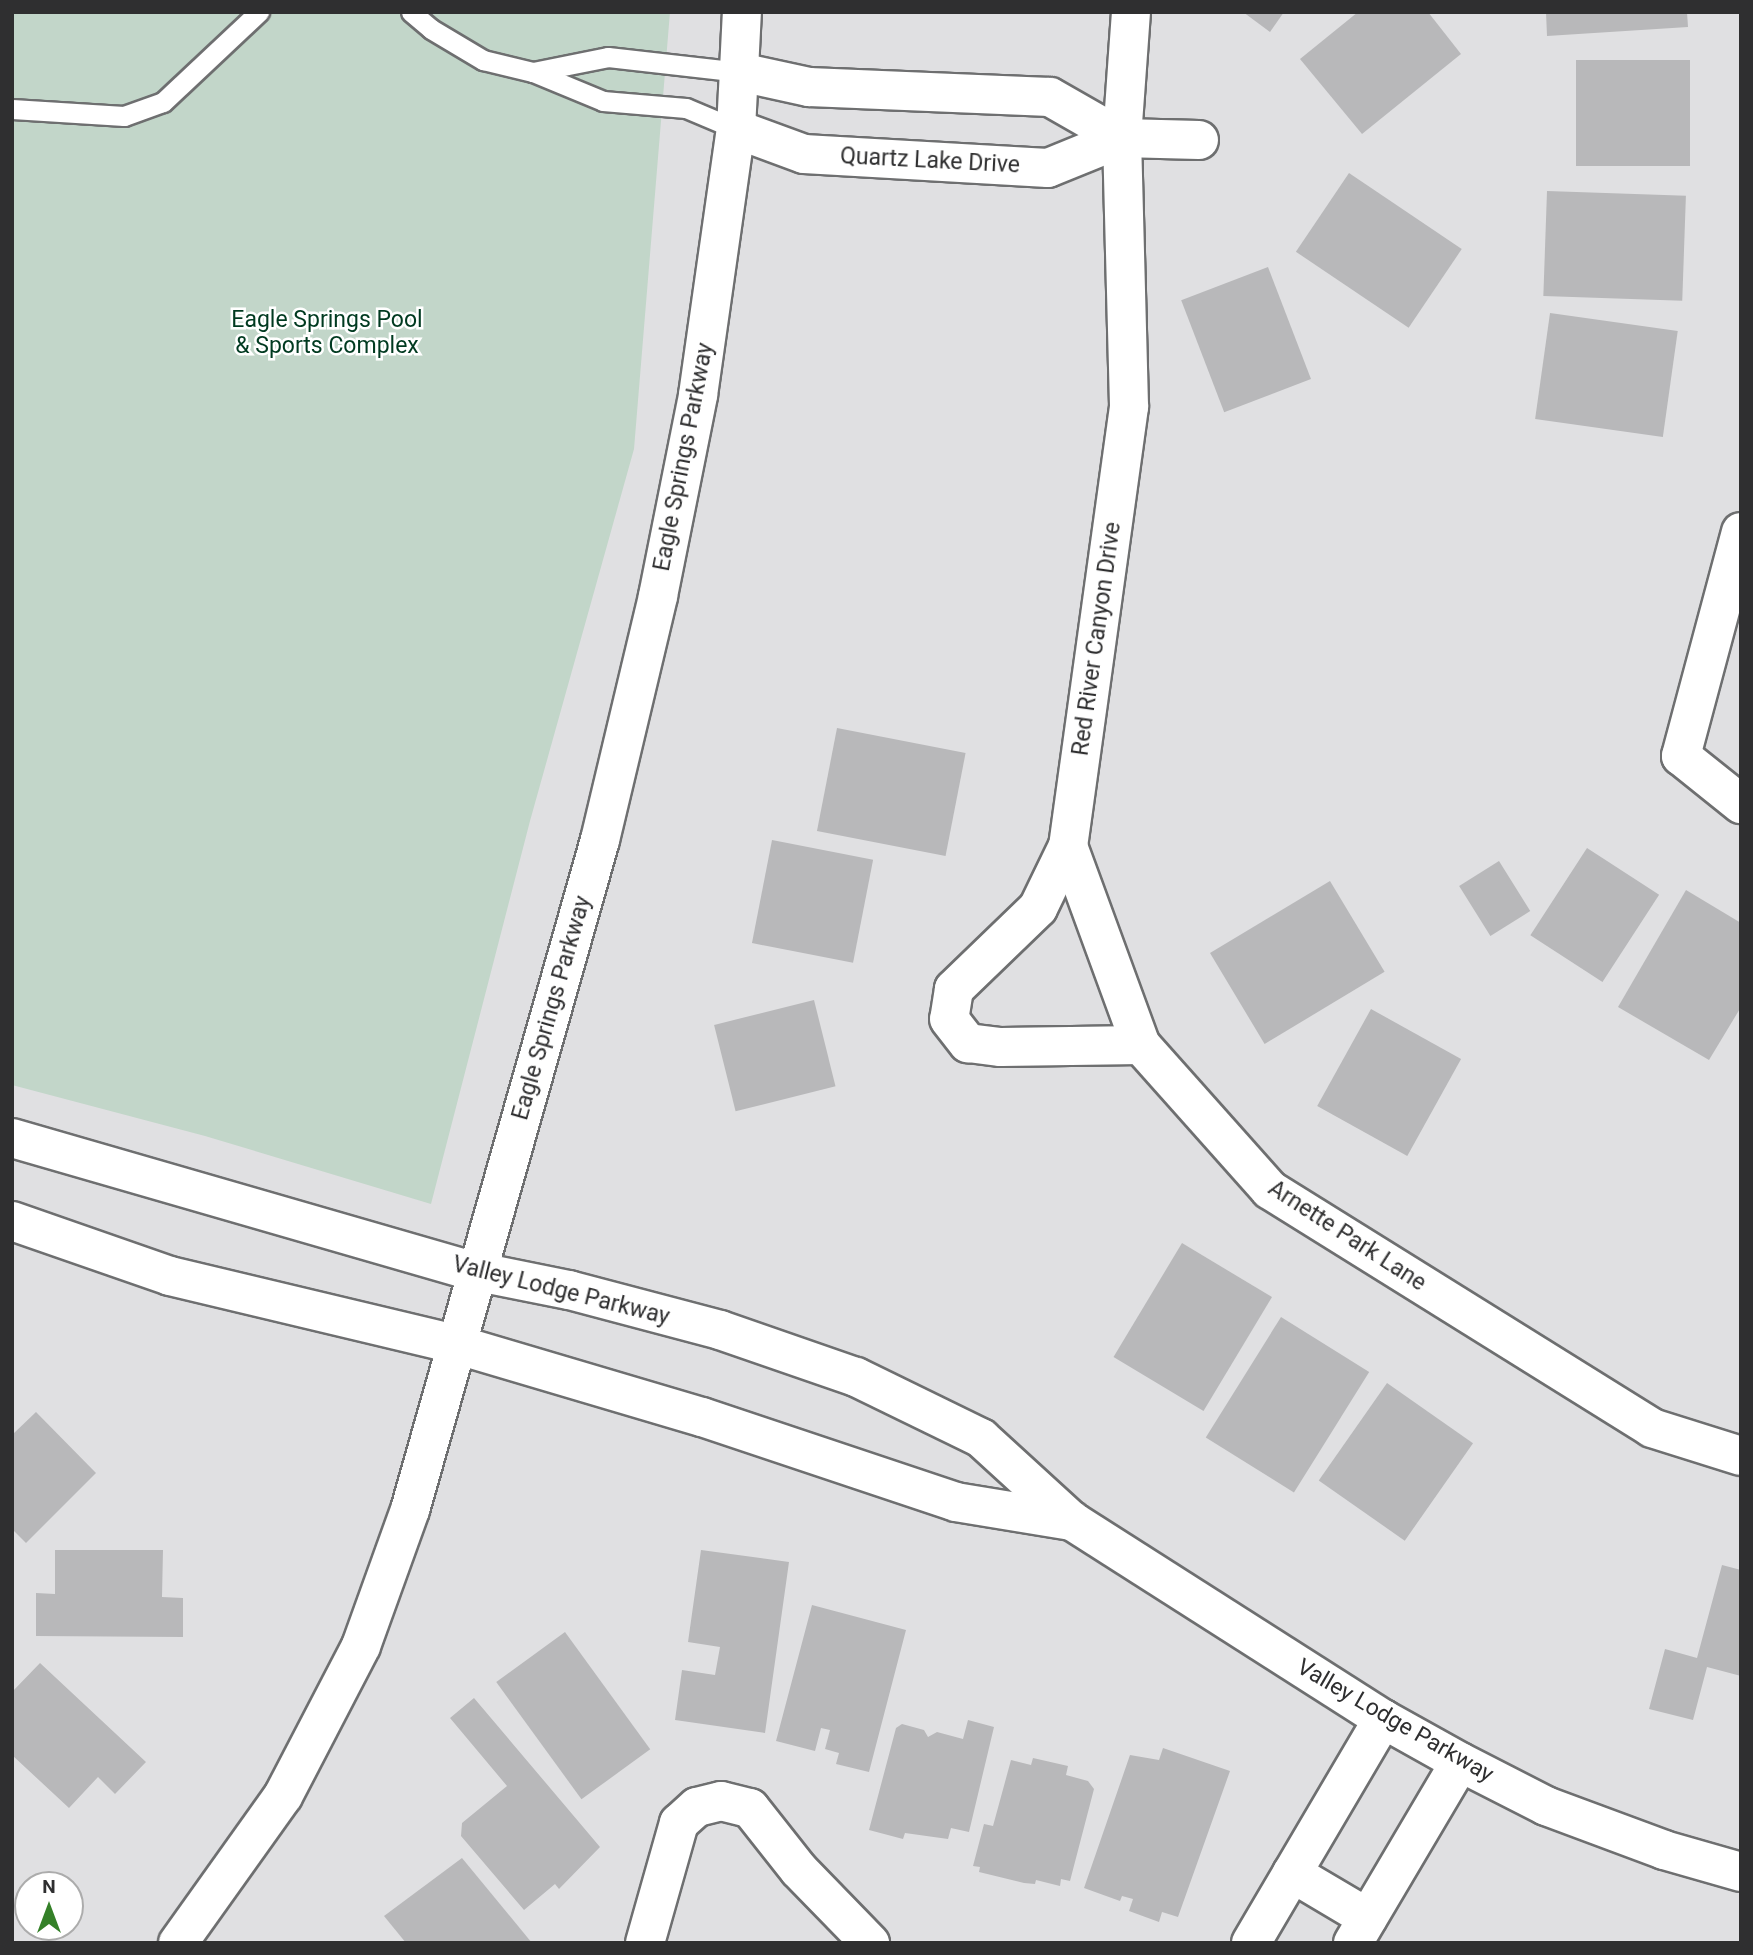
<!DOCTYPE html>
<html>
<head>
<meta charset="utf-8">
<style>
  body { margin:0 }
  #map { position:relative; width:1753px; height:1955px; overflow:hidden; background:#e0e0e2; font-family:Roboto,sans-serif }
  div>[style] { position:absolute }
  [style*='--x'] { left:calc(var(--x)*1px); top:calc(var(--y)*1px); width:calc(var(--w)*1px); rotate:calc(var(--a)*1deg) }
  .green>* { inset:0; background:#c2d6c9 }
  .building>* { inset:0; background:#b8b8ba; transform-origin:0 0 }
  .roads { filter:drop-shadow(2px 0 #6e6f70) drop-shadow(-2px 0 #6e6f70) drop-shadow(0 2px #6e6f70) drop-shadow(0 -2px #6e6f70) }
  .lane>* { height:19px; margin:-9.5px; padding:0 9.5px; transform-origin:9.5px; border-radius:9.5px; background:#fff }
  .street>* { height:38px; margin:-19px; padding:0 19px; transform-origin:19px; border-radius:19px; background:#fff }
  .secondary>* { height:38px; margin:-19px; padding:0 19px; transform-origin:19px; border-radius:19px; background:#fff }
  span { translate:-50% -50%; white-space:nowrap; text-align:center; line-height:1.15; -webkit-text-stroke:5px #fff; paint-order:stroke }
  .street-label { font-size:23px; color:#2f2f30 }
  .park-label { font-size:23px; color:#003a20 }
  .frame { position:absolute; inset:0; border:14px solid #2f2f30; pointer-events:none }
  .north { position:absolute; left:14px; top:1871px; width:70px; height:70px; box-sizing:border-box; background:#fff; border:2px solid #acacac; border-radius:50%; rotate:0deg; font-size:19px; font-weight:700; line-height:28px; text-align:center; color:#2f2f30 }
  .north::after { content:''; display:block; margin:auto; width:24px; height:32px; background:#348028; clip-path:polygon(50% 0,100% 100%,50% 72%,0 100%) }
</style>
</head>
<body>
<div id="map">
  <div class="green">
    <div style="clip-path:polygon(12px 12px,670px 12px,634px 449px,530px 821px,431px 1204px,205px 1136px,12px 1085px)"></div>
  </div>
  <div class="building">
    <div style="clip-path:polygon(1243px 12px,1284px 12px,1270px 32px)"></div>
    <div style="clip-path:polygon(1358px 12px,1428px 12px,1461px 54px,1362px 134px,1300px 59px)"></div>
    <div style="clip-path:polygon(1546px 12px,1687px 12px,1688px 27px,1547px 36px)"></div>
    <div style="left:1576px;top:60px;width:114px;height:106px"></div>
    <div style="left:1349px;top:173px;width:136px;height:95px;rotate:34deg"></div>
    <div style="left:1547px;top:191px;width:139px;height:105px;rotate:2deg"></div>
    <div style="left:1268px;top:267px;width:120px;height:93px;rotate:69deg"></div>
    <div style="left:1550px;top:313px;width:129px;height:107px;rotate:8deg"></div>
    <div style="left:837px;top:728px;width:131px;height:105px;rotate:11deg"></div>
    <div style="left:772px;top:840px;width:103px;height:105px;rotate:11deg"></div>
    <div style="left:1587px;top:848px;width:86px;height:104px;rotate:33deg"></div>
    <div style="left:1499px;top:861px;width:59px;height:47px;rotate:58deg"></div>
    <div style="left:1330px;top:881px;width:106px;height:140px;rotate:59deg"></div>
    <div style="clip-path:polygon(1686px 890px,1741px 923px,1741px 1007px,1709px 1060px,1618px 1007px)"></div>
    <div style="left:814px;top:1000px;width:89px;height:103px;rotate:76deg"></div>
    <div style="left:1371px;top:1009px;width:103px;height:111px;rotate:29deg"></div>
    <div style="left:1182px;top:1243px;width:105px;height:133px;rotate:31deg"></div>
    <div style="left:1281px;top:1317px;width:104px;height:142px;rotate:32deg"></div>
    <div style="left:1387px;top:1383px;width:105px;height:119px;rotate:35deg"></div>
    <div style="clip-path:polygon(36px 1412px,96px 1473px,26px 1543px,12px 1529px,12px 1435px)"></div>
    <div style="clip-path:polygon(55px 1550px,163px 1550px,162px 1597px,183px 1598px,183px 1637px,36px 1636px,36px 1593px,55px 1594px)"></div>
    <div style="clip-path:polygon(701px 1550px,789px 1562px,765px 1733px,675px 1720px,682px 1670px,715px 1675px,720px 1647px,688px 1642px)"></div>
    <div style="clip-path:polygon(1722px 1565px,1741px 1570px,1741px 1676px,1707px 1667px,1693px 1720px,1649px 1709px,1665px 1649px,1697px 1658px)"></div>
    <div style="clip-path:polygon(812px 1605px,906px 1630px,869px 1772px,836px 1764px,839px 1753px,825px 1749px,830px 1730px,821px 1728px,815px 1751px,776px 1741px)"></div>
    <div style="left:565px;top:1632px;width:145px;height:85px;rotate:54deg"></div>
    <div style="clip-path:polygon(40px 1663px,146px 1762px,115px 1794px,98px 1777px,69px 1808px,12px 1755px,12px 1692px)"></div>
    <div style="clip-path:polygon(474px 1698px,600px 1847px,559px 1889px,555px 1884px,524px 1910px,461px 1836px,462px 1823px,507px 1786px,450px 1718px)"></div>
    <div style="clip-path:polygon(968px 1720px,994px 1727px,969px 1832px,951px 1828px,948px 1839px,905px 1833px,903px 1839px,869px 1830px,896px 1728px,902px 1724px,924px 1730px,928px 1737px,937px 1732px,963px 1739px)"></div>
    <div style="clip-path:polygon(1163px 1748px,1230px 1771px,1178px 1917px,1162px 1912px,1159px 1922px,1129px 1911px,1133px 1899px,1122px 1896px,1120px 1901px,1084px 1888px,1130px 1755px,1159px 1760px)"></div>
    <div style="clip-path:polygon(1033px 1758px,1068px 1766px,1066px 1775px,1088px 1781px,1094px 1789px,1070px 1881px,1061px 1879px,1060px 1886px,1036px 1880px,1035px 1884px,1024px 1883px,979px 1872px,980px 1867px,973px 1866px,984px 1824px,993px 1826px,1011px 1760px,1031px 1765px)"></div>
    <div style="clip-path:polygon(462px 1858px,532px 1943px,406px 1943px,384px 1916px)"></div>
  </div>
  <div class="roads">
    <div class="lane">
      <div style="--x:411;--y:12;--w:26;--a:40"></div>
      <div style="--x:431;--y:29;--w:61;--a:30.8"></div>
      <div style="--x:483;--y:60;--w:51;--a:13.5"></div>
      <div style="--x:533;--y:72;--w:76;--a:22.5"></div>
      <div style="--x:603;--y:101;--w:83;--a:4.8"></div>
      <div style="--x:686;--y:108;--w:54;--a:22.8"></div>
      <div style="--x:533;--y:72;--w:76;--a:-11.3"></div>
      <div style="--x:608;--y:57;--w:133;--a:6.5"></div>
      <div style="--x:12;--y:109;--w:112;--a:3.6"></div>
      <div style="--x:124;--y:116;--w:41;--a:-19.7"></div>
      <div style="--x:163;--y:102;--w:132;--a:-43.2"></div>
    </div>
    <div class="street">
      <div style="--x:1131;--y:12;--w:126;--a:94.1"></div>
      <div style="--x:1122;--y:138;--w:269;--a:88.5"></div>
      <div style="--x:1129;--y:407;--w:443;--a:97.9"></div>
      <div style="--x:1068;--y:846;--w:69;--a:115.8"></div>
      <div style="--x:1038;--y:908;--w:117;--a:136"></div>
      <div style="--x:954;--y:989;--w:30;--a:99"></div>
      <div style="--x:949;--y:1019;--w:31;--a:52"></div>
      <div style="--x:968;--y:1043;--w:33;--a:7"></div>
      <div style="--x:1001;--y:1047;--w:140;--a:-0.8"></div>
      <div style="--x:740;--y:72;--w:71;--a:12.3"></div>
      <div style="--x:809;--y:87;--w:241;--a:2.4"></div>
      <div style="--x:1050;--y:97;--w:83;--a:29.7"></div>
      <div style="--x:736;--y:129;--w:72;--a:20.2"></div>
      <div style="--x:804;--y:154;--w:244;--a:3.3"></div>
      <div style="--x:1048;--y:168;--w:80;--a:-22.1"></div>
      <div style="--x:1122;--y:138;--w:77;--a:1.5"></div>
      <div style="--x:1741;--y:532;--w:232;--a:105"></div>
      <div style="--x:1681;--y:756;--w:77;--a:38.7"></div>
      <div style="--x:1068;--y:846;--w:212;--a:69.9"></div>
      <div style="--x:1141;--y:1045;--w:194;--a:48.3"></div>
      <div style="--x:1270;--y:1190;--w:450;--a:31.9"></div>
      <div style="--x:1652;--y:1428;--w:93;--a:17.5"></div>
      <div style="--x:12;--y:1138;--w:481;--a:16.1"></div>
      <div style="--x:12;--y:1221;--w:167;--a:19.2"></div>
      <div style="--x:170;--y:1276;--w:293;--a:13.4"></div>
      <div style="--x:1292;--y:1873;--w:88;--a:30.6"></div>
      <div style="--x:645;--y:1943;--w:125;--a:-74.2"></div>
      <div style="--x:679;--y:1823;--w:24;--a:-42"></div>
      <div style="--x:697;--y:1807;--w:25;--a:-14"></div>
      <div style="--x:721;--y:1801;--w:30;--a:14"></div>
      <div style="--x:750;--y:1808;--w:79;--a:51.7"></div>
      <div style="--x:799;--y:1870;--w:102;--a:45.8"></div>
      <div style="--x:1251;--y:1943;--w:260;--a:-59.5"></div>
      <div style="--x:1353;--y:1943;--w:210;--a:-59.4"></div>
    </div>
    <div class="secondary">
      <div style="--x:474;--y:1271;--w:97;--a:11.3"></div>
      <div style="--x:569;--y:1290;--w:156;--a:14.8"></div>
      <div style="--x:720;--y:1330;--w:144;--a:19.1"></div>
      <div style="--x:856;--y:1377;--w:139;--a:26"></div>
      <div style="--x:981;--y:1438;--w:123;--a:42.4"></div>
      <div style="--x:1072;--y:1521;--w:369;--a:32.5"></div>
      <div style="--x:1383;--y:1719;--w:88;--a:29.2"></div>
      <div style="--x:1460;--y:1762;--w:97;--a:27.1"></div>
      <div style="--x:1546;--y:1806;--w:126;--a:20.4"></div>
      <div style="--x:1664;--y:1850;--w:80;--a:15.9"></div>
      <div style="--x:455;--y:1344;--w:258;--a:16.5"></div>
      <div style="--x:702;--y:1417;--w:268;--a:18.5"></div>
      <div style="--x:956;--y:1502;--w:118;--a:9.3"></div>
      <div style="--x:178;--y:1943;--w:181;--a:-54.5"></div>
      <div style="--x:283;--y:1796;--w:169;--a:-62.5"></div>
      <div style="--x:361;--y:1646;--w:145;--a:-70.2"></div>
      <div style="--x:410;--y:1510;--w:696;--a:-74.17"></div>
      <div style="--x:600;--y:840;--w:251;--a:-76.6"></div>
      <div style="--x:658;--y:596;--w:205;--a:-78.7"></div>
      <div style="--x:698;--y:395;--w:269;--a:-81.9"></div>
      <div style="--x:736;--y:129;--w:117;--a:-87.1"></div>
    </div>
  </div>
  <div class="street-label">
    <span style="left:930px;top:161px;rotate:3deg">Quartz Lake Drive</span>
    <span style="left:684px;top:457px;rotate:-79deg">Eagle Springs Parkway</span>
    <span style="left:1097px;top:639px;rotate:-82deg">Red River Canyon Drive</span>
    <span style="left:552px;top:1008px;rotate:-74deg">Eagle Springs Parkway</span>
    <span style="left:1347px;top:1236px;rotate:33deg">Arnette Park Lane</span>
    <span style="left:561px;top:1291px;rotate:14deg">Valley Lodge Parkway</span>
    <span style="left:1395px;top:1721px;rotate:30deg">Valley Lodge Parkway</span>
  </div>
  <div class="park-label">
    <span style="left:327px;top:333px">Eagle Springs Pool<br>&amp; Sports Complex</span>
  </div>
  <div class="frame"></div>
  <div class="north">N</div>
</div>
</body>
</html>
